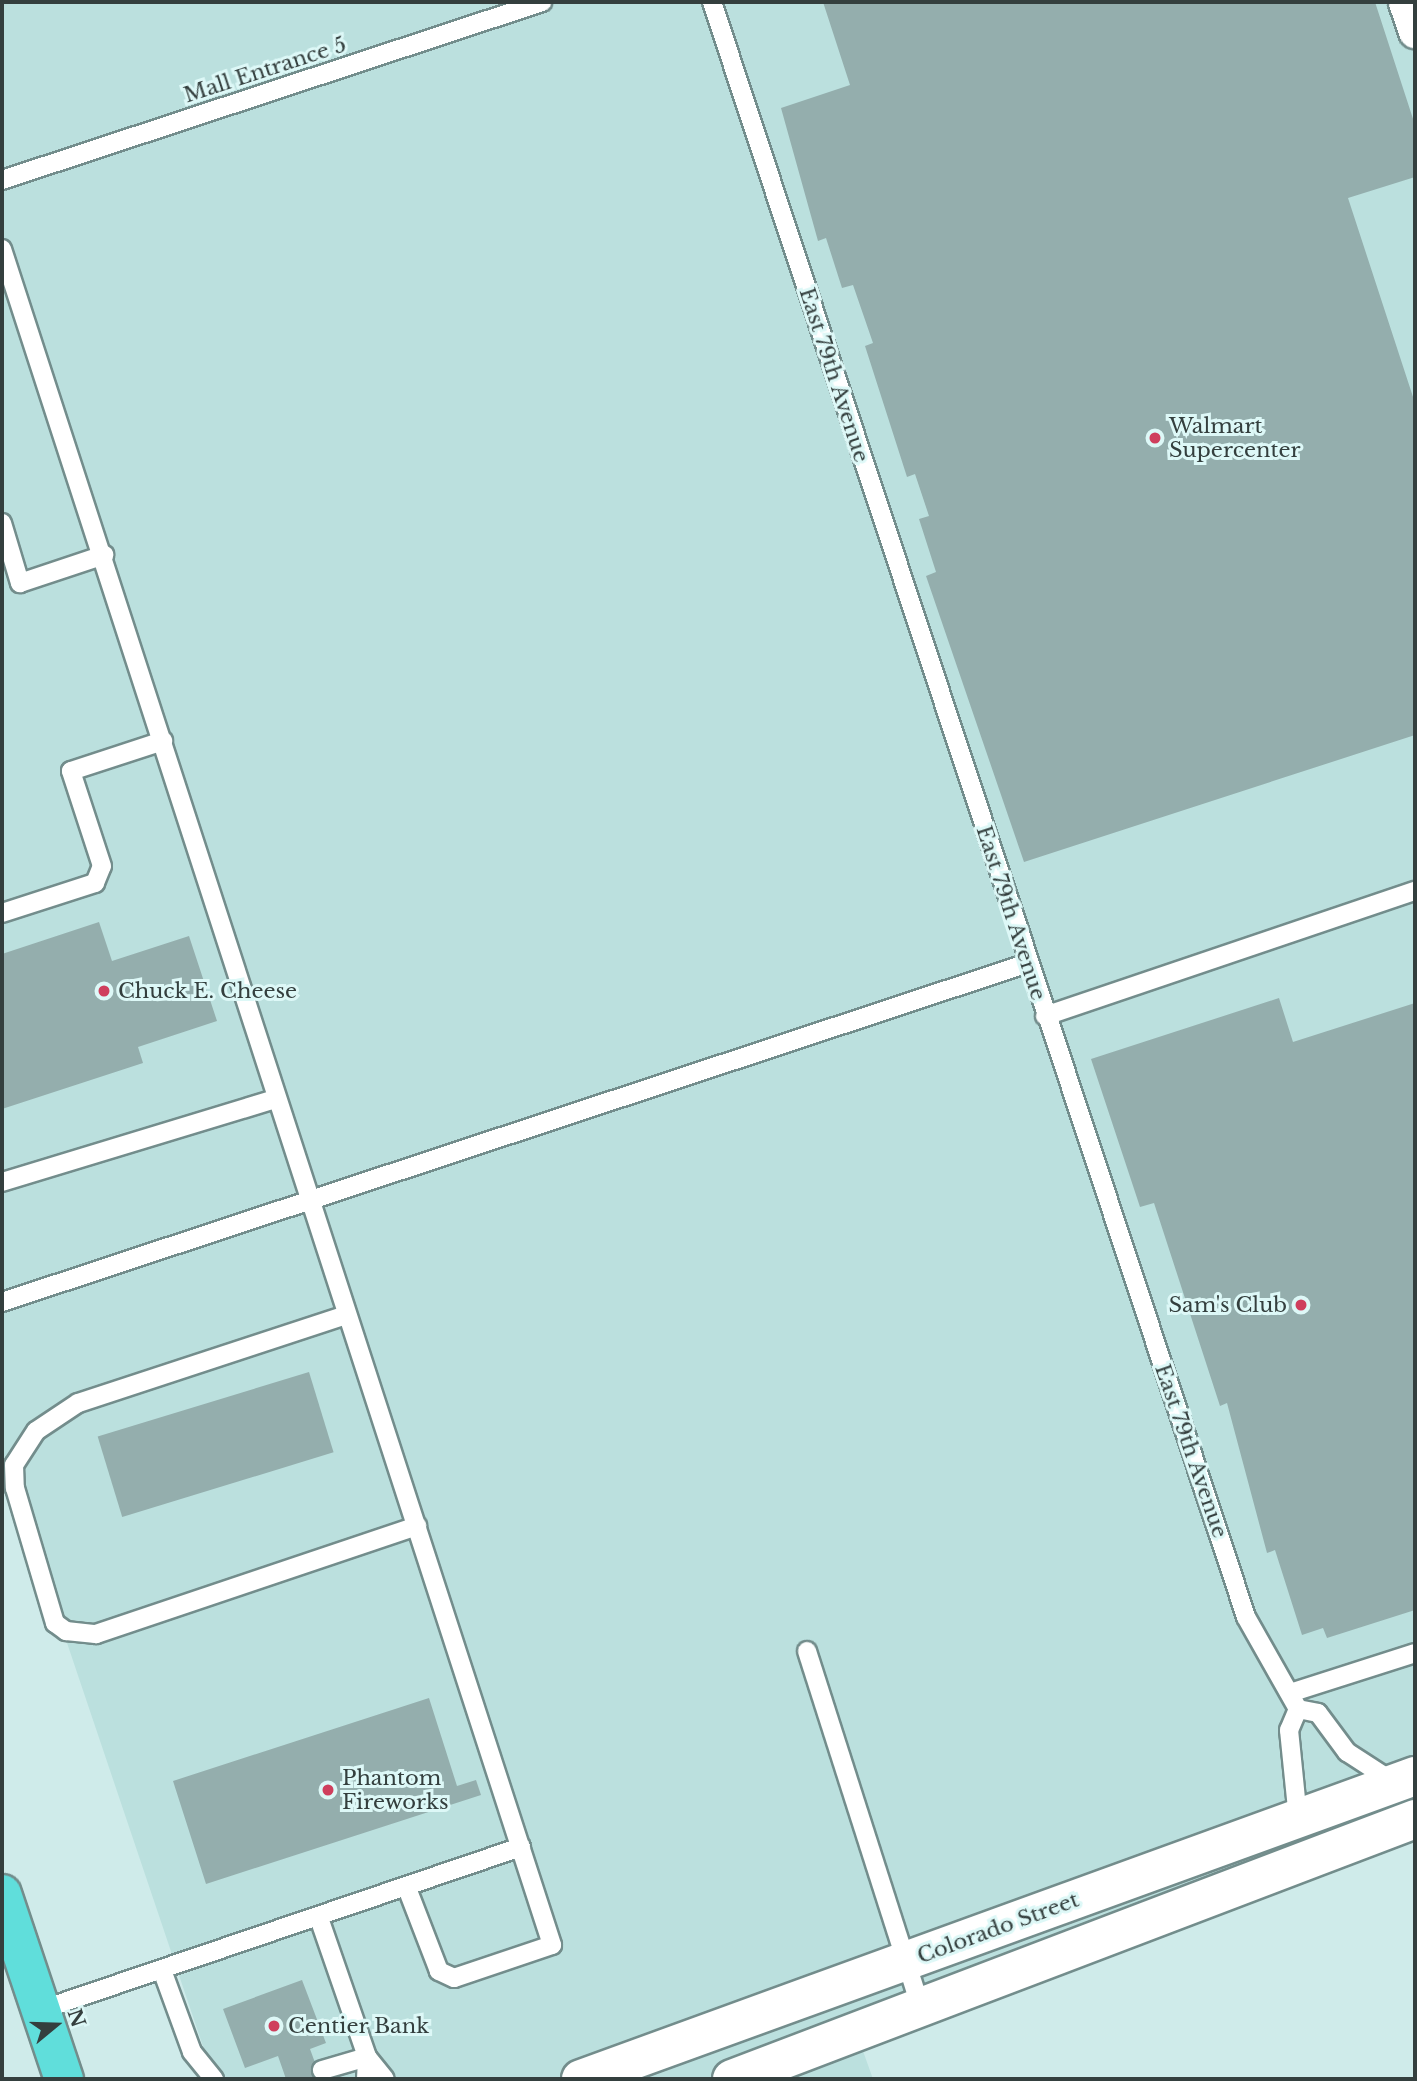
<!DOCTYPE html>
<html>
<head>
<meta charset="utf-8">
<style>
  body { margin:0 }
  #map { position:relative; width:1417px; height:2081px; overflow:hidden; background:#cfebea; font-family:"Libre Baskerville",serif }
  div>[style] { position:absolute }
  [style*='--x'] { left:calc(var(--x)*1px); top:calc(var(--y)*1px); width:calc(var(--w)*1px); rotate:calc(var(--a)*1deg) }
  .built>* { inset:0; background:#bbe0de }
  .building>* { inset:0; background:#94aead; transform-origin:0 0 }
  .roads { filter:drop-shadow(2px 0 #738d8c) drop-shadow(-2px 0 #738d8c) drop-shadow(0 2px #738d8c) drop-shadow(0 -2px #738d8c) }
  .service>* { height:18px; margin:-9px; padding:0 9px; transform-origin:9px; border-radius:9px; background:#fff }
  .minor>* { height:33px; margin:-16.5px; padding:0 16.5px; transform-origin:16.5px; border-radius:16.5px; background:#fff }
  .tertiary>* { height:38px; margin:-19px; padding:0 19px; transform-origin:19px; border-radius:19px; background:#fff }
  .trunk>* { height:38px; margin:-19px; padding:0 19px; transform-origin:19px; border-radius:19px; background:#60dedb }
  .dots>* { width:19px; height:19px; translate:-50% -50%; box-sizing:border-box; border:4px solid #ddf8f7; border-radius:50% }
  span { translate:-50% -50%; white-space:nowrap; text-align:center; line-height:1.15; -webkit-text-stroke:6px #ddf8f7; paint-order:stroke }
  .street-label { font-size:21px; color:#343f3e }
  .poi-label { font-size:21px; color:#343f3e }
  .left { translate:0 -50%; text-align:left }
  .right { translate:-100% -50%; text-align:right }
  .frame { position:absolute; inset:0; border:4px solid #343f3e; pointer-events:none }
  .north { position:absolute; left:21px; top:1990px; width:70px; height:70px; -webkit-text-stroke:5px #ddf8f7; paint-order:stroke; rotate:71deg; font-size:19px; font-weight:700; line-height:28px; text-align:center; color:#343f3e }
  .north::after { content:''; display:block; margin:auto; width:24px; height:32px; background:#343f3e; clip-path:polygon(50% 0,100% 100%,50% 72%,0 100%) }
</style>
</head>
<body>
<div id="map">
  <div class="built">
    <div style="clip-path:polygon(2px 2px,1415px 2px,1415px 1840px,858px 2037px,873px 2079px,214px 2079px,2px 1450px)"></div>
  </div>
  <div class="building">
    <div style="clip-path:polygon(823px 2px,1375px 2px,1415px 125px,1415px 177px,1348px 198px,1415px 403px,1415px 735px,1024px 862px,926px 576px,936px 572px,919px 519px,929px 516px,915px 474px,907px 477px,865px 346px,873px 343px,853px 285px,842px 288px,826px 238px,818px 241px,781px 108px,850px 85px)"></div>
    <div style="clip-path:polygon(99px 922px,112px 961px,189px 936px,217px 1021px,138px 1047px,143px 1063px,2px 1109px,2px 954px)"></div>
    <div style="clip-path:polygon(1279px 998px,1293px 1042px,1415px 1003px,1415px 1610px,1327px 1638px,1323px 1628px,1302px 1635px,1275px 1550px,1267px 1553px,1227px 1403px,1220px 1406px,1154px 1203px,1140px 1207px,1091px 1059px)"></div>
    <div style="left:309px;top:1372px;width:84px;height:221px;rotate:73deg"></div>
    <div style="clip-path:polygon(429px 1698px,457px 1786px,476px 1780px,481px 1795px,206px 1884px,173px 1781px)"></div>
    <div style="clip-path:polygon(302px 1980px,326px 2043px,310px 2049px,321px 2079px,286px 2079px,278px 2056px,245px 2068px,223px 2009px)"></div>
  </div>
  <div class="roads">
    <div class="service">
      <div style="--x:712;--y:2;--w:1701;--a:71.7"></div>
      <div style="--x:1246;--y:1617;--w:106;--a:60.5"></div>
      <div style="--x:1298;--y:1709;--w:23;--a:113"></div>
      <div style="--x:1289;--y:1730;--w:88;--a:84.2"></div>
      <div style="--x:2;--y:180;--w:569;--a:-18.24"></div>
      <div style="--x:2;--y:249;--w:1783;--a:72.03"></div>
      <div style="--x:552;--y:1945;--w:103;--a:161.4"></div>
      <div style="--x:454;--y:1978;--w:17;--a:-155"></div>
      <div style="--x:439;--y:1971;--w:89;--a:-111.1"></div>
      <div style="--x:2;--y:523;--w:63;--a:73.3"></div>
      <div style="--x:20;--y:583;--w:89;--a:-18.4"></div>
      <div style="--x:2;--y:913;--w:98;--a:-17.9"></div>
      <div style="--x:95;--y:883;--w:18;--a:-68"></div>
      <div style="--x:102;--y:866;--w:100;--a:-108.1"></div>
      <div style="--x:71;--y:771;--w:97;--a:-18.1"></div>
      <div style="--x:1045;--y:1016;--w:391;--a:-18.7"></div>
      <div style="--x:2;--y:1182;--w:285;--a:-16.9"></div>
      <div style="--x:2;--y:1302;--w:1081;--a:-18.28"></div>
      <div style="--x:346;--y:1315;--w:282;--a:161.8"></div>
      <div style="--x:78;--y:1403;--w:50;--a:146.3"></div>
      <div style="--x:36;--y:1431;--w:40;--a:122.9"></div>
      <div style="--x:14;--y:1465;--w:23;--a:88"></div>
      <div style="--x:15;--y:1488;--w:141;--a:73.5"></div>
      <div style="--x:55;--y:1623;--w:14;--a:36"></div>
      <div style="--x:66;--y:1631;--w:30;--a:6"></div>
      <div style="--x:96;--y:1634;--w:339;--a:-18.6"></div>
      <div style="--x:807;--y:1651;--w:378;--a:72.3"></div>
      <div style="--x:1290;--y:1693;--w:131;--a:-17.7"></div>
      <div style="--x:1298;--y:1709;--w:20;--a:11"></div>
      <div style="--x:1318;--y:1713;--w:49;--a:53.4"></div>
      <div style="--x:1347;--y:1752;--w:57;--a:32.9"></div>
      <div style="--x:319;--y:1918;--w:147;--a:70.9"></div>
      <div style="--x:367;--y:2057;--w:47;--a:163.9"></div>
      <div style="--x:162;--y:1970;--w:87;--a:69.9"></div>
      <div style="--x:192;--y:2052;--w:35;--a:51"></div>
      <div style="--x:41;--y:2010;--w:507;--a:-18.76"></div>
      <div style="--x:366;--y:2079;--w:22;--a:-87"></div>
      <div style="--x:367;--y:2057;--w:28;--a:51"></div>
    </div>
    <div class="minor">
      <div style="--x:1405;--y:2;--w:31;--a:71"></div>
    </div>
    <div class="tertiary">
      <div style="--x:581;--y:2079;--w:887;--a:-19.97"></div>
      <div style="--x:732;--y:2079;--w:731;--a:-20.84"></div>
    </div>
    <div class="trunk">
      <div style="--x:2;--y:1894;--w:195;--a:71.5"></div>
    </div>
  </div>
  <div class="dots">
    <div style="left:1155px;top:438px;background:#cf3f5d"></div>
    <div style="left:104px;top:991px;background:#cf3f5d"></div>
    <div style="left:1301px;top:1305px;background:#cf3f5d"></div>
    <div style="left:328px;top:1790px;background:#cf3f5d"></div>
    <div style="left:274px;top:2026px;background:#cf3f5d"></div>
  </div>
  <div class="street-label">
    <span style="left:265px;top:70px;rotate:-18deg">Mall Entrance 5</span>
    <span style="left:834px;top:375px;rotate:72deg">East 79th Avenue</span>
    <span style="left:1011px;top:913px;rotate:72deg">East 79th Avenue</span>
    <span style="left:1191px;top:1451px;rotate:71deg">East 79th Avenue</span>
    <span style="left:998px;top:1928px;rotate:-20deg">Colorado Street</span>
  </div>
  <div class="poi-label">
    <span class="left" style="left:1169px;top:438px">Walmart<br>Supercenter</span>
    <span class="left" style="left:118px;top:991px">Chuck E. Cheese</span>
    <span class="right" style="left:1287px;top:1305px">Sam's Club</span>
    <span class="left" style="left:342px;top:1790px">Phantom<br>Fireworks</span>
    <span class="left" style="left:288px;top:2026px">Centier Bank</span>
  </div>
  <div class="frame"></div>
  <div class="north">N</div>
</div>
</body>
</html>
